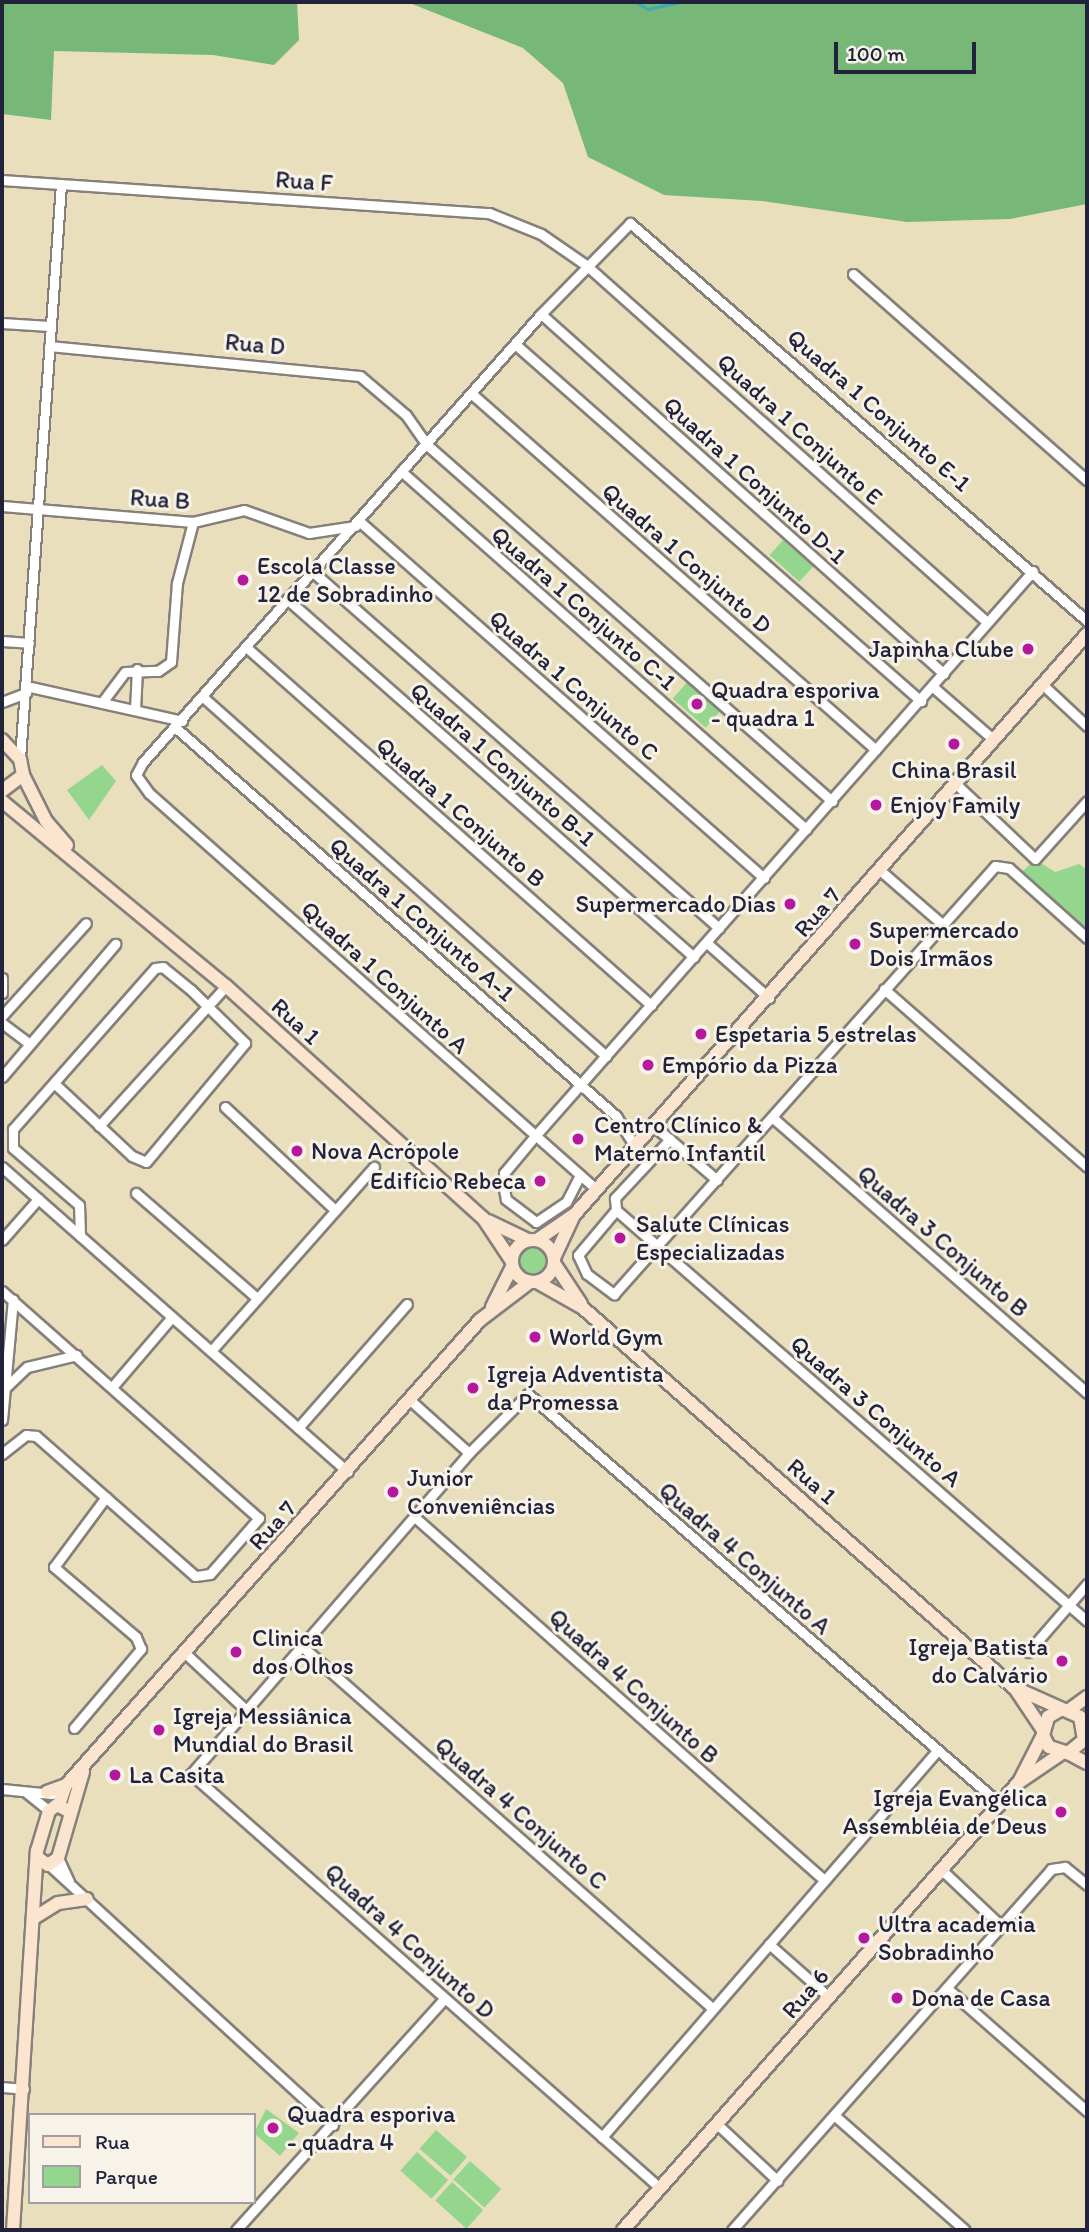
<!DOCTYPE html>
<html>
<head>
<meta charset="utf-8">
<style>
  body { margin:0 }
  #map { position:relative; width:1089px; height:2232px; overflow:hidden; background:#e9dfbc; font-family:Itim,sans-serif }
  div>[style] { position:absolute }
  [style*='--x'] { left:calc(var(--x)*1px); top:calc(var(--y)*1px); width:calc(var(--w)*1px); rotate:calc(var(--a)*1deg) }
  .green>* { inset:0; background:#94d68d; transform-origin:0 0 }
  .round { border-radius:50% }
  .forest>* { inset:0; background:#77b778 }
  .stream>* { height:2.5px; margin:-1.25px; padding:0 1.25px; transform-origin:1.25px; border-radius:1.25px; background:#3cadb4 }
  .roads { filter:drop-shadow(2px 0 #86807c) drop-shadow(-2px 0 #86807c) drop-shadow(0 2px #86807c) drop-shadow(0 -2px #86807c) }
  .street>* { height:9px; margin:-4.5px; padding:0 4.5px; transform-origin:4.5px; border-radius:4.5px; background:#fff }
  .secondary>* { height:12px; margin:-6px; padding:0 6px; transform-origin:6px; border-radius:6px; background:#fce5cf }
  .secondary>.ring { margin:-6px; padding:0; box-sizing:content-box; background:none; border:12px solid #fce5cf; border-radius:50% }
  .dots>* { width:19px; height:19px; translate:-50% -50%; box-sizing:border-box; border:4px solid #f7f3e8; border-radius:50% }
  span { translate:-50% -50%; white-space:nowrap; text-align:center; line-height:1.15; -webkit-text-stroke:6px #f7f3e8; paint-order:stroke }
  .street-label { font-size:24px; color:#22223b }
  .poi-label { font-size:24px; color:#22223b }
  .left { translate:0 -50%; text-align:left }
  .right { translate:-100% -50%; text-align:right }
  .frame { position:absolute; inset:0; border:4px solid #22223b; pointer-events:none }
  .legend { position:absolute; left:28px; top:2113px; width:228px; height:91px; box-sizing:border-box; background:#f7f3e8; border:2px solid #a29fa3; margin:0; padding:9px 12px; list-style:none; font-size:21px; color:#22223b }
  .legend li { display:flex; align-items:center; gap:14px; height:35px }
  .legend b { width:35px; border:2px solid #a29fa3 }
  .scale { position:absolute; left:834px; top:42px; width:142px; height:32px; box-sizing:border-box; border:4px solid #22223b; border-top:0; padding-left:9px; font-size:21px; line-height:24px; white-space:nowrap; color:#22223b; -webkit-text-stroke:5px #f7f3e8; paint-order:stroke }
</style>
</head>
<body>
<div id="map">
  <div class="green">
    <div style="left:785px;top:538px;width:40px;height:23px;rotate:42deg"></div>
    <div style="left:689px;top:680px;width:44px;height:25px;rotate:41deg"></div>
    <div style="clip-path:polygon(102px 765px,116px 781px,89px 820px,67px 790px)"></div>
    <div style="clip-path:polygon(1035px 859px,1055px 872px,1079px 864px,1087px 870px,1087px 933px,1020px 874px)"></div>
    <div class="round" style="left:516px;top:1244px;width:34px;height:34px"></div>
    <div style="clip-path:polygon(266px 2109px,299px 2133px,280px 2156px,254px 2133px)"></div>
    <div style="left:436px;top:2130px;width:41px;height:25px;rotate:41deg"></div>
    <div style="left:417px;top:2152px;width:42px;height:25px;rotate:42deg"></div>
    <div style="left:470px;top:2161px;width:42px;height:25px;rotate:42deg"></div>
    <div style="left:452px;top:2182px;width:42px;height:25px;rotate:42deg"></div>
  </div>
  <div class="forest">
    <div style="clip-path:polygon(2px 2px,297px 2px,299px 40px,274px 65px,213px 55px,54px 51px,51px 120px,2px 114px)"></div>
    <div style="clip-path:polygon(407px 2px,1087px 2px,1087px 204px,1010px 219px,907px 222px,762px 201px,664px 195px,588px 157px,563px 83px,523px 48px)"></div>
  </div>
  <div class="stream">
    <div style="--x:636;--y:2;--w:14;--a:30"></div>
    <div style="--x:648;--y:9;--w:33;--a:-12"></div>
  </div>
  <div class="roads">
    <div class="street">
      <div style="--x:2;--y:180;--w:488;--a:3.9"></div>
      <div style="--x:489;--y:213;--w:56;--a:22"></div>
      <div style="--x:541;--y:234;--w:55;--a:34.6"></div>
      <div style="--x:586;--y:265;--w:537;--a:41.68"></div>
      <div style="--x:853;--y:274;--w:312;--a:41.4"></div>
      <div style="--x:541;--y:314;--w:540;--a:41.77"></div>
      <div style="--x:2;--y:323;--w:47;--a:3.7"></div>
      <div style="--x:515;--y:344;--w:541;--a:41.33"></div>
      <div style="--x:49;--y:346;--w:312;--a:5.5"></div>
      <div style="--x:360;--y:376;--w:60;--a:40.3"></div>
      <div style="--x:406;--y:415;--w:35;--a:55"></div>
      <div style="--x:426;--y:444;--w:541;--a:41.33"></div>
      <div style="--x:472;--y:394;--w:538;--a:41.39"></div>
      <div style="--x:401;--y:471;--w:541;--a:41.48"></div>
      <div style="--x:2;--y:506;--w:192;--a:4.8"></div>
      <div style="--x:193;--y:522;--w:52;--a:-13.2"></div>
      <div style="--x:244;--y:510;--w:69;--a:19.5"></div>
      <div style="--x:309;--y:533;--w:47;--a:-8.7"></div>
      <div style="--x:359;--y:521;--w:540;--a:41.4"></div>
      <div style="--x:313;--y:572;--w:540;--a:41.25"></div>
      <div style="--x:287;--y:599;--w:542;--a:41.34"></div>
      <div style="--x:2;--y:641;--w:27;--a:4"></div>
      <div style="--x:246;--y:647;--w:541;--a:41.48"></div>
      <div style="--x:1043;--y:685;--w:60;--a:43"></div>
      <div style="--x:26;--y:686;--w:160;--a:12.6"></div>
      <div style="--x:933;--y:687;--w:81;--a:41"></div>
      <div style="--x:203;--y:697;--w:540;--a:41.7"></div>
      <div style="--x:103;--y:701;--w:36;--a:-53"></div>
      <div style="--x:125;--y:672;--w:33;--a:-2"></div>
      <div style="--x:158;--y:671;--w:16;--a:-35"></div>
      <div style="--x:171;--y:662;--w:79;--a:-85.7"></div>
      <div style="--x:177;--y:583;--w:63;--a:-75.3"></div>
      <div style="--x:2;--y:702;--w:26;--a:-21"></div>
      <div style="--x:135;--y:710;--w:41;--a:-87.2"></div>
      <div style="--x:176;--y:728;--w:587;--a:41.41"></div>
      <div style="--x:616;--y:1116;--w:36;--a:58"></div>
      <div style="--x:20;--y:759;--w:576;--a:-85.92"></div>
      <div style="--x:956;--y:784;--w:109;--a:43.5"></div>
      <div style="--x:1035;--y:859;--w:78;--a:-48.1"></div>
      <div style="--x:881;--y:871;--w:81;--a:41"></div>
      <div style="--x:707;--y:943;--w:83;--a:41.6"></div>
      <div style="--x:2;--y:978;--w:15;--a:90"></div>
      <div style="--x:884;--y:989;--w:270;--a:41.2"></div>
      <div style="--x:2;--y:1016;--w:125;--a:-47.9"></div>
      <div style="--x:2;--y:1023;--w:35;--a:37"></div>
      <div style="--x:2;--y:1077;--w:175;--a:-49.6"></div>
      <div style="--x:55;--y:1084;--w:105;--a:43.1"></div>
      <div style="--x:132;--y:1156;--w:15;--a:23"></div>
      <div style="--x:146;--y:1162;--w:155;--a:-50.2"></div>
      <div style="--x:245;--y:1043;--w:76;--a:-135.5"></div>
      <div style="--x:191;--y:990;--w:36;--a:-141"></div>
      <div style="--x:163;--y:967;--w:8;--a:173"></div>
      <div style="--x:155;--y:968;--w:215;--a:131.4"></div>
      <div style="--x:13;--y:1129;--w:19;--a:90"></div>
      <div style="--x:13;--y:1148;--w:87;--a:40.8"></div>
      <div style="--x:79;--y:1205;--w:31;--a:88"></div>
      <div style="--x:225;--y:1107;--w:151;--a:43.1"></div>
      <div style="--x:772;--y:1117;--w:419;--a:41.2"></div>
      <div style="--x:99;--y:1126;--w:189;--a:-47.8"></div>
      <div style="--x:654;--y:1126;--w:83;--a:40.6"></div>
      <div style="--x:670;--y:1139;--w:81;--a:133"></div>
      <div style="--x:615;--y:1198;--w:12;--a:85"></div>
      <div style="--x:616;--y:1210;--w:625;--a:41.11"></div>
      <div style="--x:2;--y:1167;--w:461;--a:41.4"></div>
      <div style="--x:580;--y:1175;--w:30;--a:117"></div>
      <div style="--x:566;--y:1202;--w:36;--a:146"></div>
      <div style="--x:536;--y:1222;--w:38;--a:-143"></div>
      <div style="--x:506;--y:1199;--w:14;--a:-102"></div>
      <div style="--x:503;--y:1185;--w:12;--a:-85"></div>
      <div style="--x:504;--y:1173;--w:48;--a:-50"></div>
      <div style="--x:535;--y:1136;--w:753;--a:-48.61"></div>
      <div style="--x:596;--y:1189;--w:597;--a:-138.46"></div>
      <div style="--x:149;--y:793;--w:22;--a:-126"></div>
      <div style="--x:136;--y:775;--w:15;--a:-62"></div>
      <div style="--x:143;--y:762;--w:599;--a:-48.38"></div>
      <div style="--x:541;--y:314;--w:127;--a:-45.6"></div>
      <div style="--x:630;--y:223;--w:606;--a:41.05"></div>
      <div style="--x:136;--y:1193;--w:160;--a:41"></div>
      <div style="--x:616;--y:1210;--w:59;--a:130.2"></div>
      <div style="--x:578;--y:1255;--w:21;--a:65"></div>
      <div style="--x:587;--y:1274;--w:34;--a:37"></div>
      <div style="--x:614;--y:1294;--w:573;--a:-48.32"></div>
      <div style="--x:995;--y:866;--w:14;--a:8"></div>
      <div style="--x:1009;--y:868;--w:105;--a:41.9"></div>
      <div style="--x:2;--y:1240;--w:55;--a:-48.7"></div>
      <div style="--x:2;--y:1291;--w:343;--a:41.5"></div>
      <div style="--x:259;--y:1518;--w:74;--a:131.2"></div>
      <div style="--x:210;--y:1574;--w:15;--a:172"></div>
      <div style="--x:195;--y:1576;--w:212;--a:-138.6"></div>
      <div style="--x:36;--y:1436;--w:10;--a:-174"></div>
      <div style="--x:26;--y:1435;--w:31;--a:142"></div>
      <div style="--x:211;--y:1351;--w:246;--a:-48.5"></div>
      <div style="--x:113;--y:1386;--w:91;--a:-49.5"></div>
      <div style="--x:5;--y:1388;--w:30;--a:-44"></div>
      <div style="--x:27;--y:1367;--w:51;--a:-13.5"></div>
      <div style="--x:410;--y:1400;--w:79;--a:41.9"></div>
      <div style="--x:2;--y:1420;--w:121;--a:-84.8"></div>
      <div style="--x:298;--y:1428;--w:165;--a:-48.7"></div>
      <div style="--x:418;--y:1520;--w:543;--a:41.56"></div>
      <div style="--x:305;--y:1649;--w:541;--a:41.4"></div>
      <div style="--x:1028;--y:1652;--w:90;--a:-49.1"></div>
      <div style="--x:185;--y:1653;--w:85;--a:43.1"></div>
      <div style="--x:74;--y:1728;--w:104;--a:-49.7"></div>
      <div style="--x:141;--y:1649;--w:13;--a:-113"></div>
      <div style="--x:136;--y:1637;--w:108;--a:-139.5"></div>
      <div style="--x:54;--y:1567;--w:87;--a:-53.4"></div>
      <div style="--x:2;--y:1789;--w:50;--a:5.7"></div>
      <div style="--x:27;--y:1793;--w:28;--a:39"></div>
      <div style="--x:58;--y:1858;--w:26;--a:65"></div>
      <div style="--x:49;--y:1865;--w:385;--a:42.5"></div>
      <div style="--x:942;--y:1870;--w:81;--a:43.5"></div>
      <div style="--x:769;--y:1944;--w:80;--a:41.5"></div>
      <div style="--x:948;--y:1989;--w:185;--a:41.3"></div>
      <div style="--x:2;--y:2087;--w:22;--a:5"></div>
      <div style="--x:834;--y:2115;--w:174;--a:41.3"></div>
      <div style="--x:717;--y:2124;--w:83;--a:43.1"></div>
      <div style="--x:602;--y:2137;--w:511;--a:-49.05"></div>
      <div style="--x:660;--y:2188;--w:626;--a:-138.56"></div>
      <div style="--x:191;--y:1774;--w:425;--a:-49.1"></div>
      <div style="--x:469;--y:1453;--w:83;--a:-45"></div>
      <div style="--x:528;--y:1394;--w:625;--a:40.98"></div>
      <div style="--x:236;--y:2230;--w:311;--a:-48"></div>
      <div style="--x:732;--y:2230;--w:482;--a:-48.5"></div>
      <div style="--x:1051;--y:1869;--w:14;--a:-8"></div>
      <div style="--x:1065;--y:1867;--w:28;--a:39"></div>
    </div>
    <div class="secondary">
      <div style="--x:2;--y:740;--w:26;--a:47"></div>
      <div style="--x:20;--y:759;--w:16;--a:79"></div>
      <div style="--x:23;--y:775;--w:26;--a:143"></div>
      <div style="--x:23;--y:775;--w:51;--a:63.4"></div>
      <div style="--x:46;--y:821;--w:32;--a:49"></div>
      <div style="--x:2;--y:801;--w:291;--a:39.6"></div>
      <div style="--x:226;--y:986;--w:346;--a:42.1"></div>
      <div style="--x:483;--y:1218;--w:50;--a:56.3"></div>
      <div style="--x:488;--y:1221;--w:44;--a:25.4"></div>
      <div class="ring" style="left:512px;top:1240px;width:30px;height:30px"></div>
      <div style="--x:537;--y:1240;--w:46;--a:-34.4"></div>
      <div style="--x:575;--y:1214;--w:774;--a:-48.56"></div>
      <div style="--x:554;--y:1258;--w:45;--a:-65.1"></div>
      <div style="--x:554;--y:1263;--w:49;--a:56.6"></div>
      <div style="--x:537;--y:1282;--w:53;--a:29.5"></div>
      <div style="--x:583;--y:1308;--w:573;--a:41.39"></div>
      <div style="--x:1013;--y:1687;--w:73;--a:24.1"></div>
      <div style="--x:1080;--y:1717;--w:23;--a:80"></div>
      <div style="--x:1084;--y:1740;--w:21;--a:141"></div>
      <div style="--x:1068;--y:1753;--w:20;--a:-162"></div>
      <div style="--x:1049;--y:1747;--w:13;--a:-117"></div>
      <div style="--x:1043;--y:1735;--w:19;--a:-74"></div>
      <div style="--x:1048;--y:1717;--w:14;--a:-30"></div>
      <div style="--x:492;--y:1307;--w:45;--a:-63.4"></div>
      <div style="--x:1016;--y:1690;--w:48;--a:56"></div>
      <div style="--x:1069;--y:1710;--w:22;--a:-36"></div>
      <div style="--x:1068;--y:1753;--w:21;--a:28"></div>
      <div style="--x:1019;--y:1782;--w:53;--a:-62.9"></div>
      <div style="--x:47;--y:1792;--w:20;--a:-20"></div>
      <div style="--x:59;--y:1805;--w:21;--a:-71"></div>
      <div style="--x:66;--y:1785;--w:623;--a:-48.32"></div>
      <div style="--x:480;--y:1320;--w:63;--a:-37.2"></div>
      <div style="--x:38;--y:1858;--w:12;--a:35"></div>
      <div style="--x:48;--y:1865;--w:12;--a:-35"></div>
      <div style="--x:58;--y:1858;--w:90;--a:-73.8"></div>
      <div style="--x:34;--y:1918;--w:28;--a:-32"></div>
      <div style="--x:58;--y:1903;--w:29;--a:-8"></div>
      <div style="--x:13;--y:2230;--w:380;--a:-86.4"></div>
      <div style="--x:37;--y:1851;--w:42;--a:-73.3"></div>
      <div style="--x:49;--y:1811;--w:10;--a:-37"></div>
      <div style="--x:57;--y:1805;--w:15;--a:28"></div>
      <div style="--x:623;--y:2230;--w:597;--a:-48.53"></div>
      <div style="--x:1018;--y:1783;--w:53;--a:-34.3"></div>
    </div>
  </div>
  <div class="dots">
    <div style="left:243px;top:580px;background:#b5179e"></div>
    <div style="left:1028px;top:649px;background:#b5179e"></div>
    <div style="left:697px;top:704px;background:#b5179e"></div>
    <div style="left:954px;top:744px;background:#b5179e"></div>
    <div style="left:876px;top:805px;background:#b5179e"></div>
    <div style="left:790px;top:904px;background:#b5179e"></div>
    <div style="left:855px;top:944px;background:#b5179e"></div>
    <div style="left:701px;top:1034px;background:#b5179e"></div>
    <div style="left:648px;top:1065px;background:#b5179e"></div>
    <div style="left:578px;top:1139px;background:#b5179e"></div>
    <div style="left:297px;top:1151px;background:#b5179e"></div>
    <div style="left:540px;top:1181px;background:#b5179e"></div>
    <div style="left:620px;top:1238px;background:#b5179e"></div>
    <div style="left:535px;top:1337px;background:#b5179e"></div>
    <div style="left:473px;top:1388px;background:#b5179e"></div>
    <div style="left:393px;top:1492px;background:#b5179e"></div>
    <div style="left:236px;top:1652px;background:#b5179e"></div>
    <div style="left:1062px;top:1661px;background:#b5179e"></div>
    <div style="left:159px;top:1730px;background:#b5179e"></div>
    <div style="left:115px;top:1775px;background:#b5179e"></div>
    <div style="left:1061px;top:1812px;background:#b5179e"></div>
    <div style="left:864px;top:1938px;background:#b5179e"></div>
    <div style="left:897px;top:1998px;background:#b5179e"></div>
    <div style="left:273px;top:2128px;background:#b5179e"></div>
  </div>
  <div class="street-label">
    <span style="left:304px;top:181px;rotate:4deg">Rua F</span>
    <span style="left:255px;top:344px;rotate:5deg">Rua D</span>
    <span style="left:879px;top:410px;rotate:41deg">Quadra 1 Conjunto E-1</span>
    <span style="left:800px;top:429px;rotate:42deg">Quadra 1 Conjunto E</span>
    <span style="left:755px;top:480px;rotate:42deg">Quadra 1 Conjunto D-1</span>
    <span style="left:160px;top:499px;rotate:4deg">Rua B</span>
    <span style="left:687px;top:558px;rotate:41deg">Quadra 1 Conjunto D</span>
    <span style="left:584px;top:608px;rotate:41deg">Quadra 1 Conjunto C-1</span>
    <span style="left:574px;top:685px;rotate:41deg">Quadra 1 Conjunto C</span>
    <span style="left:503px;top:764px;rotate:41deg">Quadra 1 Conjunto B-1</span>
    <span style="left:461px;top:812px;rotate:41deg">Quadra 1 Conjunto B</span>
    <span style="left:817px;top:912px;rotate:-49deg">Rua 7</span>
    <span style="left:422px;top:919px;rotate:41deg">Quadra 1 Conjunto A-1</span>
    <span style="left:385px;top:977px;rotate:42deg">Quadra 1 Conjunto A</span>
    <span style="left:296px;top:1021px;rotate:42deg">Rua 1</span>
    <span style="left:943px;top:1241px;rotate:41deg">Quadra 3 Conjunto B</span>
    <span style="left:876px;top:1411px;rotate:41deg">Quadra 3 Conjunto A</span>
    <span style="left:812px;top:1481px;rotate:41deg">Rua 1</span>
    <span style="left:272px;top:1525px;rotate:-48deg">Rua 7</span>
    <span style="left:745px;top:1558px;rotate:41deg">Quadra 4 Conjunto A</span>
    <span style="left:634px;top:1686px;rotate:42deg">Quadra 4 Conjunto B</span>
    <span style="left:521px;top:1813px;rotate:41deg">Quadra 4 Conjunto C</span>
    <span style="left:410px;top:1941px;rotate:42deg">Quadra 4 Conjunto D</span>
    <span style="left:805px;top:1993px;rotate:-49deg">Rua 6</span>
  </div>
  <div class="poi-label">
    <span class="left" style="left:257px;top:580px">Escola Classe<br>12 de Sobradinho</span>
    <span class="right" style="left:1014px;top:649px">Japinha Clube</span>
    <span class="left" style="left:711px;top:704px">Quadra esporiva<br>- quadra 1</span>
    <span style="left:954px;top:770px">China Brasil</span>
    <span class="left" style="left:890px;top:805px">Enjoy Family</span>
    <span class="right" style="left:776px;top:904px">Supermercado Dias</span>
    <span class="left" style="left:869px;top:944px">Supermercado<br>Dois Irmãos</span>
    <span class="left" style="left:715px;top:1034px">Espetaria 5 estrelas</span>
    <span class="left" style="left:662px;top:1065px">Empório da Pizza</span>
    <span class="left" style="left:594px;top:1139px">Centro Clínico &amp;<br>Materno Infantil</span>
    <span class="left" style="left:311px;top:1151px">Nova Acrópole</span>
    <span class="right" style="left:526px;top:1181px">Edifício Rebeca</span>
    <span class="left" style="left:636px;top:1238px">Salute Clínicas<br>Especializadas</span>
    <span class="left" style="left:549px;top:1337px">World Gym</span>
    <span class="left" style="left:487px;top:1388px">Igreja Adventista<br>da Promessa</span>
    <span class="left" style="left:407px;top:1492px">Junior<br>Conveniências</span>
    <span class="left" style="left:252px;top:1652px">Clinica<br>dos Olhos</span>
    <span class="right" style="left:1048px;top:1661px">Igreja Batista<br>do Calvário</span>
    <span class="left" style="left:173px;top:1730px">Igreja Messiânica<br>Mundial do Brasil</span>
    <span class="left" style="left:129px;top:1775px">La Casita</span>
    <span class="right" style="left:1047px;top:1812px">Igreja Evangélica<br>Assembléia de Deus</span>
    <span class="left" style="left:878px;top:1938px">Ultra academia<br>Sobradinho</span>
    <span class="left" style="left:911px;top:1998px">Dona de Casa</span>
    <span class="left" style="left:287px;top:2128px">Quadra esporiva<br>- quadra 4</span>
  </div>
  <div class="frame"></div>
  <ul class="legend">
  <li><b style="height:9px;background:#fce5cf"></b>Rua</li>
  <li><b style="height:19px;background:#94d68d"></b>Parque</li>
  </ul>
  <div class="scale">100 m</div>
</div>
</body>
</html>
